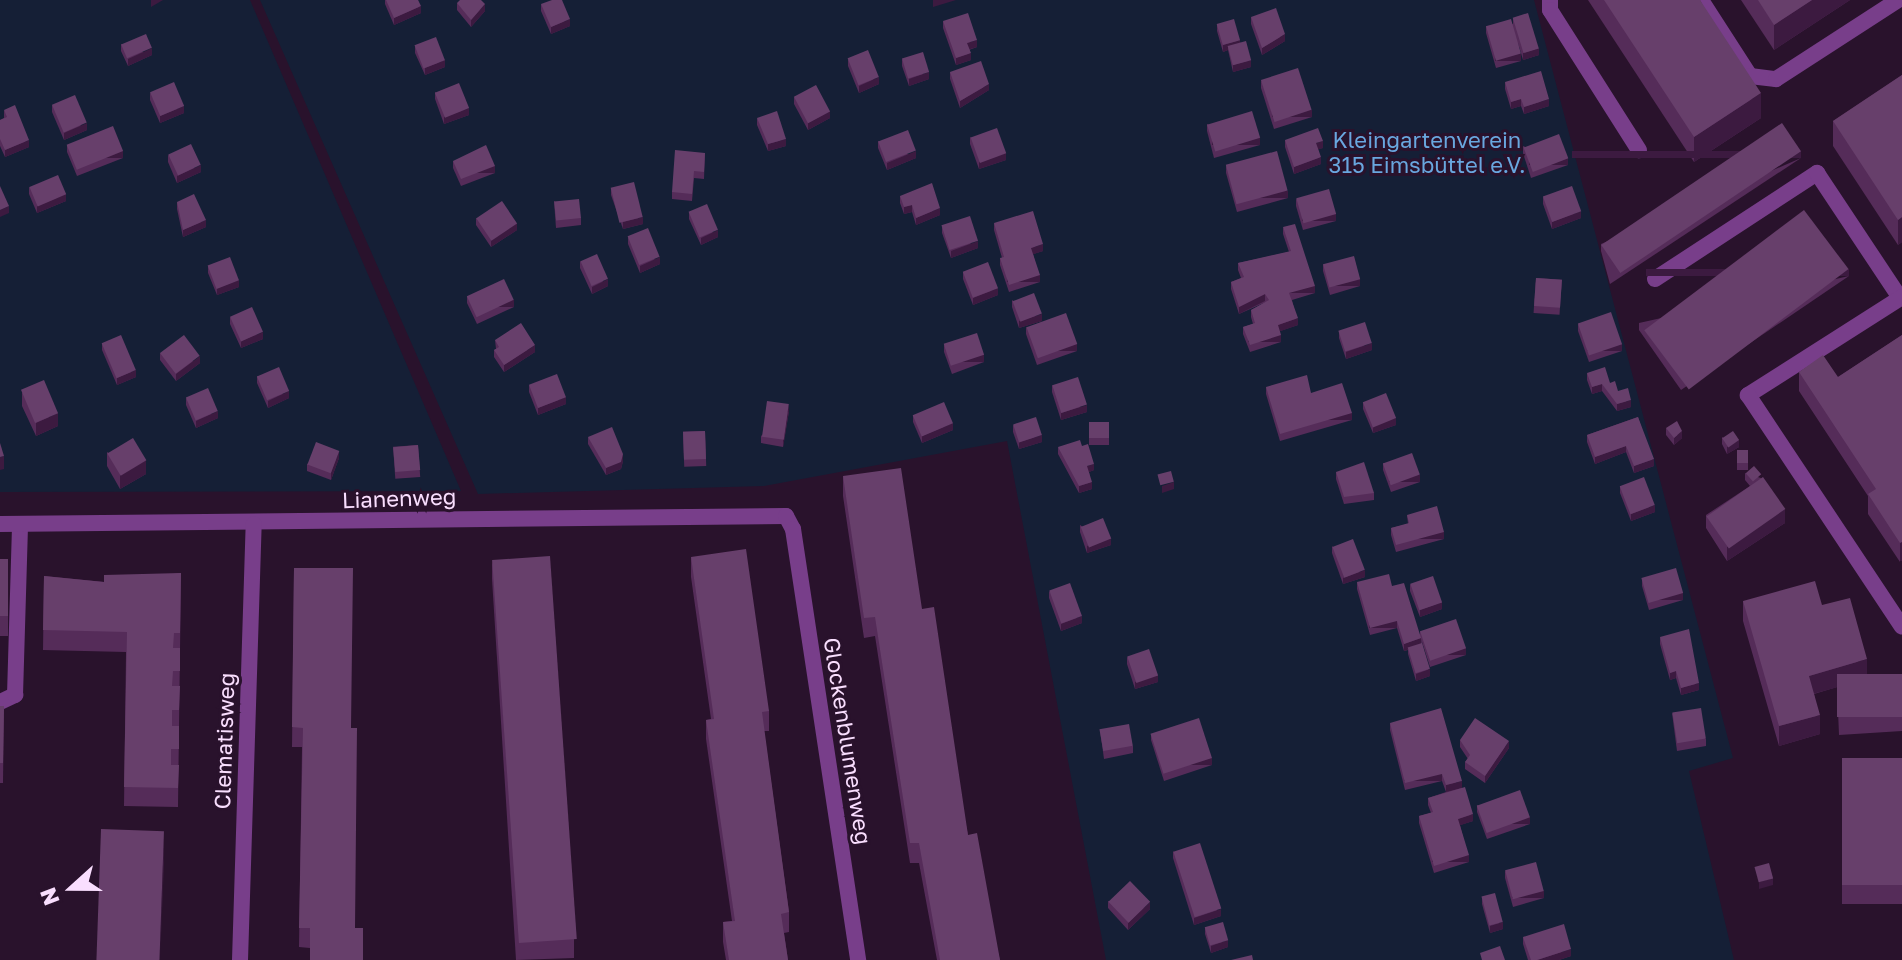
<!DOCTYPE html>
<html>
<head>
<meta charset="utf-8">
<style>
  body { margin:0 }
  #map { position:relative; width:1902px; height:960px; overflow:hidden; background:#29122c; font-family:"Golos Text",sans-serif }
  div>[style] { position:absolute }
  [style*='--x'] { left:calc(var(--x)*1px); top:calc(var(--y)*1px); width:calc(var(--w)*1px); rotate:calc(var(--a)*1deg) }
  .green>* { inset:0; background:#151f36 }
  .service>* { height:16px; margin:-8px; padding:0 8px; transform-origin:8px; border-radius:8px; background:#783e8a }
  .minor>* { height:16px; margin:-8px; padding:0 8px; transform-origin:8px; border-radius:8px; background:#783e8a }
  .wall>* { inset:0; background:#552c59; transform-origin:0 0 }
  .shaded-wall>* { inset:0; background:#3c1a40; transform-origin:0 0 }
  .building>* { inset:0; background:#673f6b; transform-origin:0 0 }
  span { translate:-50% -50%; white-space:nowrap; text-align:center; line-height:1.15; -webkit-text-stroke:6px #29122c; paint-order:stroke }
  .park-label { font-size:22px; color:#69a7df }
  .street-label { font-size:22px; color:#f9defe }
  .north { position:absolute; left:32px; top:848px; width:80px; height:80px; -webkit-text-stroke:6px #29122c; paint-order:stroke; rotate:249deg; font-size:22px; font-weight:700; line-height:32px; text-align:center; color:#f9defe }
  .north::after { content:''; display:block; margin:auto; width:28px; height:36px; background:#f9defe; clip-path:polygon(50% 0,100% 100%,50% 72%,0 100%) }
</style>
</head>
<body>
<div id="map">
  <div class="green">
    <div style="clip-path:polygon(0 0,250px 0,461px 491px,0 492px)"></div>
    <div style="clip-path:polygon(260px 0,1534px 0,1733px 758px,1689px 771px,1734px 960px,1106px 960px,1007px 441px,764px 486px,478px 494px)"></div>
  </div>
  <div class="service">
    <div style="--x:1550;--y:0;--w:10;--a:90"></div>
    <div style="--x:1550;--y:10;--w:166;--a:57.6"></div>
    <div style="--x:1701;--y:0;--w:90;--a:57.2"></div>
    <div style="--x:1750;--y:76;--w:26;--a:7"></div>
    <div style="--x:1776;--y:79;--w:145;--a:-32.9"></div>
    <div style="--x:1655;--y:279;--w:194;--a:-33.2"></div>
    <div style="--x:1817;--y:173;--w:150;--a:56.4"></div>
    <div style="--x:1902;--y:297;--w:183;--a:147.5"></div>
    <div style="--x:1748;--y:395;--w:278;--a:56.4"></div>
    <div style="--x:0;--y:702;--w:17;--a:-25"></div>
    <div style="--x:15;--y:695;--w:170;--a:-88.3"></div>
  </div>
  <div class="minor">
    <div style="--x:0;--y:524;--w:786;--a:-0.58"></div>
    <div style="--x:786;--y:516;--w:15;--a:62"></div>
    <div style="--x:793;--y:529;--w:436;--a:81.4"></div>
    <div style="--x:240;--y:960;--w:436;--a:-88.2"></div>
  </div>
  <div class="wall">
    <div style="clip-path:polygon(385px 0,418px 0,421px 13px,394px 25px,385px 4px)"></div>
    <div style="clip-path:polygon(1588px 0,1700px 0,1761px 118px,1694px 162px)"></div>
    <div style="clip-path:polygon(1741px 0,1850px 0,1774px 50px)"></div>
    <div style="clip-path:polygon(457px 3px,485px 11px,471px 27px,457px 10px)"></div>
    <div style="clip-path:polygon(541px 4px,570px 26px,551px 34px,541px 11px)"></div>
    <div style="clip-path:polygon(1251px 17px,1285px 41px,1262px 55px,1251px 24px)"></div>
    <div style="clip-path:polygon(1513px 18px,1539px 55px,1523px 60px,1518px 43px,1521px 61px,1496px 68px,1486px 33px,1486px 26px,1513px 24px)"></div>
    <div style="clip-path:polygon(943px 21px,977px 47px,969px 50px,971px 60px,956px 65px,943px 28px)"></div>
    <div style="clip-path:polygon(1217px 24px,1240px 42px,1251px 67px,1233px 72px,1228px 50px,1223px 52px,1217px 31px)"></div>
    <div style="clip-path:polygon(121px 44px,152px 55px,128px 66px,121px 51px)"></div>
    <div style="clip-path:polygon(415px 46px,445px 67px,425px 75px,415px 53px)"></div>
    <div style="clip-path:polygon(848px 59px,879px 84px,859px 93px,848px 66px)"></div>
    <div style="clip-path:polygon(902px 59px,929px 79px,909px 86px,902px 66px)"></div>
    <div style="clip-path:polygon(950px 72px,989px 90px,960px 108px,950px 79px)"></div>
    <div style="clip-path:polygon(1902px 75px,1902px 242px,1898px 245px,1833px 146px,1833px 121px)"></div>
    <div style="clip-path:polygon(1261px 81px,1312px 117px,1274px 129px,1261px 88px)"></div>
    <div style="clip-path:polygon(1505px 82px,1549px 106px,1524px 114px,1521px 106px,1511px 109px,1505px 89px)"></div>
    <div style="clip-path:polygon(435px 92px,469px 115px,444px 124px,435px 99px)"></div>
    <div style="clip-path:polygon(150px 93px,184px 113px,160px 123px,150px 100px)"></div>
    <div style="clip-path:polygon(794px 97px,830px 118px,808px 130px,794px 104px)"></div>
    <div style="clip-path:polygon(52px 105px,87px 130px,64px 140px,52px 112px)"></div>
    <div style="clip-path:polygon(4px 110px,29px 147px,5px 157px,0 146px,0 120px,4px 118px)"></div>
    <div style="clip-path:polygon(757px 118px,786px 146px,768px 151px,757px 125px)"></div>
    <div style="clip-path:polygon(1207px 124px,1260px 145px,1214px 158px,1207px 131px)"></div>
    <div style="clip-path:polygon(970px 137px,1006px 160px,979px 169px,970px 144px)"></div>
    <div style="clip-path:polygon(1285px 140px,1323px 148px,1318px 149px,1321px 164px,1294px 174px,1285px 147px)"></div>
    <div style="clip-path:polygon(878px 141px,916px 158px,887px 170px,878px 148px)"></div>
    <div style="clip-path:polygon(67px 145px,123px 158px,77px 176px,67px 152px)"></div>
    <div style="clip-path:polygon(1523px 146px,1568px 165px,1531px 178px,1523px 153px)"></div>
    <div style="clip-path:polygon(705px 153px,704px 179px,694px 178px,692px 201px,672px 199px,672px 192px)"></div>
    <div style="clip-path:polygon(168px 155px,201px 172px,177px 183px,168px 162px)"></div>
    <div style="clip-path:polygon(1801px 158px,1610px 284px,1601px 251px,1601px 244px)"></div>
    <div style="clip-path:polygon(453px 161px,495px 173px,461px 186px,453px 168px)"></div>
    <div style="clip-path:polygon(1226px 166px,1288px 198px,1237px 212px,1226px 173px)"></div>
    <div style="clip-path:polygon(29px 187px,66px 201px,37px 213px,29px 194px)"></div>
    <div style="clip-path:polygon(611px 188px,643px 224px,623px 229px,611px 195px)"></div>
    <div style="clip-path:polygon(900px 196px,940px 215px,916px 225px,912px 212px,904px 214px,900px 203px)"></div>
    <div style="clip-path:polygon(1543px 197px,1581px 218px,1552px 229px,1543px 204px)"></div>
    <div style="clip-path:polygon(1296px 199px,1336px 221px,1303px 230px,1296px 206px)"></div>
    <div style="clip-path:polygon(554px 201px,581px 218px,581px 225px,556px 228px)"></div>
    <div style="clip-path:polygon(177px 202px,206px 227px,183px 237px,177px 209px)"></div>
    <div style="clip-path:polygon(689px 212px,718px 237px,701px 245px,689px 219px)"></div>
    <div style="clip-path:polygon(476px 218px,517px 230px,491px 247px,476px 225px)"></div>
    <div style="clip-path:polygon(994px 223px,1043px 251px,1033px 254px,1040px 282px,1009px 292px,1000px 265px,1000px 258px,1002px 258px,994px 230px)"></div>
    <div style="clip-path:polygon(942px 226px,978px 248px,951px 258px,942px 233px)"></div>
    <div style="clip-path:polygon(1283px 227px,1315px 293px,1292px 300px,1298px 325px,1280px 331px,1281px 342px,1250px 352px,1243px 334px,1243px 327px,1253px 324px,1251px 317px,1251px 310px,1266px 302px,1239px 314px,1231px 289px,1231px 282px,1241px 278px,1238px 270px,1238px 263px,1289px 252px,1283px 234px)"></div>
    <div style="clip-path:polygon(628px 237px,660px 264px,640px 273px,628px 244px)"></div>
    <div style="clip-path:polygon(580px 261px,608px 286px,592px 294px,580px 268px)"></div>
    <div style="clip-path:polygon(1323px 264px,1360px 286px,1330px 295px,1323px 271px)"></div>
    <div style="clip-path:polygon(208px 266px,239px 287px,217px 295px,208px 273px)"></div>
    <div style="clip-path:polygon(963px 272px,998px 295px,973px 305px,963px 279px)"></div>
    <div style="clip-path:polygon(1849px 276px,1681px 390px,1639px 330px,1639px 323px)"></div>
    <div style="left:1536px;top:278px;width:26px;height:35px;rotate:4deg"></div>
    <div style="clip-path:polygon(467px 296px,514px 307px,477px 324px,467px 303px)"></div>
    <div style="clip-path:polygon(1012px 300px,1042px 321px,1019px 328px,1012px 307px)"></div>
    <div style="clip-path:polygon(230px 317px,263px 339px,241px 348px,230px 324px)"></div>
    <div style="clip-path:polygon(1578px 324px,1622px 351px,1589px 362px,1578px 331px)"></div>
    <div style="clip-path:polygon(1026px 327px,1077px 351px,1037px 365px,1026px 334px)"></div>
    <div style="clip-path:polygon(1339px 331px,1372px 350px,1346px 359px,1339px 338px)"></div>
    <div style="clip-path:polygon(1902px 335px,1900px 562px,1868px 514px,1868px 496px,1799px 391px,1799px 372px,1838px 377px)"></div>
    <div style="clip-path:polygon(495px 340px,535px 352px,504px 372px,494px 357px,494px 350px,496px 349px)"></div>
    <div style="clip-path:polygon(102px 343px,136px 377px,117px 385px,102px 350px)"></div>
    <div style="clip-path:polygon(944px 345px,984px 362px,952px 374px,944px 352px)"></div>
    <div style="clip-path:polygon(160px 353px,200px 363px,176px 381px,160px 360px)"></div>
    <div style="clip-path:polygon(1587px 373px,1610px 383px,1631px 407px,1617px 411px,1602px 391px,1592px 394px,1587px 380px)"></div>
    <div style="clip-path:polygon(257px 376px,289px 398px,268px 408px,257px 383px)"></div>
    <div style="clip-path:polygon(529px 385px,566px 404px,538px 415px,529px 392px)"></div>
    <div style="clip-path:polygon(1052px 385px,1087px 412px,1061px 420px,1052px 392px)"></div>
    <div style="clip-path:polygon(1266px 387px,1311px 393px,1352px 420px,1280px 441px,1266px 394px)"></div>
    <div style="clip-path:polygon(22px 392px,58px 426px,36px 436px,22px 406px)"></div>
    <div style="clip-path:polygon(186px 398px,218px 418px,196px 428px,186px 405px)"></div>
    <div style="clip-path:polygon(1363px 402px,1396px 425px,1373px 433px,1363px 409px)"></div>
    <div style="clip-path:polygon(789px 411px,783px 447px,761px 443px,761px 436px)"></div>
    <div style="clip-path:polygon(913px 415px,953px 430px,922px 443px,913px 422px)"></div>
    <div style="clip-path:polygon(1638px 417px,1654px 466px,1634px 473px,1626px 452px,1595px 464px,1587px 442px,1587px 435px)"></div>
    <div style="left:1089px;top:422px;width:20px;height:23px"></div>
    <div style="clip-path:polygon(1013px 425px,1042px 442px,1019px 449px,1013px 432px)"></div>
    <div style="clip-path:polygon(1666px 428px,1682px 438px,1674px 445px,1666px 435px)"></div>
    <div style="left:705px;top:431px;width:35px;height:22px;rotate:88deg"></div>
    <div style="clip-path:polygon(588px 437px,623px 461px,621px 469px,606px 475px,588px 444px)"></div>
    <div style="clip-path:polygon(1722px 437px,1739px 447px,1727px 454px,1722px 444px)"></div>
    <div style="left:418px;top:445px;width:32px;height:25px;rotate:86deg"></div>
    <div style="clip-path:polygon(1058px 447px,1094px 470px,1089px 472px,1092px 489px,1079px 493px,1058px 454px)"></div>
    <div style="left:1737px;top:450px;width:11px;height:20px"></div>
    <div style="clip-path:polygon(107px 452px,146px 474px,120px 489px,107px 466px)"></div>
    <div style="clip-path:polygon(339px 458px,331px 480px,307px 471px,307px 464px)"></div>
    <div style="clip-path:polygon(1383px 463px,1420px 482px,1391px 492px,1383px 470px)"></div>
    <div style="clip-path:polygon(1336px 472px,1374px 493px,1374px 500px,1344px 504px,1336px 479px)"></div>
    <div style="clip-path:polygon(1745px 473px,1761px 478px,1785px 523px,1727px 561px,1706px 528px,1706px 515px,1750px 486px,1745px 480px)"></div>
    <div style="clip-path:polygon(843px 476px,922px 609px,968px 835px,1000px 960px,937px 960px,919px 863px,910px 863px,875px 636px,864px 638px,843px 496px)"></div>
    <div style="clip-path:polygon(1620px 486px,1655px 512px,1631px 521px,1620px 493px)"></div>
    <div style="clip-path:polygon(1407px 515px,1444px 539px,1396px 552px,1391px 535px,1391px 528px,1408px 524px)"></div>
    <div style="clip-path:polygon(1080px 525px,1111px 545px,1087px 553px,1080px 532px)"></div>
    <div style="clip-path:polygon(1332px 546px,1365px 577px,1343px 584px,1332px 553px)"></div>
    <div style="clip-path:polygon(691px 557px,769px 711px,769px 731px,764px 731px,789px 912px,789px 932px,784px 933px,788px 960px,726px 960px,723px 942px,723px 922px,732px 921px,706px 739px,706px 720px,711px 719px,691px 577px)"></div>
    <div style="left:0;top:559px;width:8px;height:77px"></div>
    <div style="clip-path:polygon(492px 560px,574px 939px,574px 958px,516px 960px,492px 579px)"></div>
    <div style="clip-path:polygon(294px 568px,353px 568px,310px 948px,299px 947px,302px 747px,292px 747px)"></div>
    <div style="clip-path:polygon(181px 573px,178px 807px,124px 806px,126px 652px,43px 650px,44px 576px,104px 582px)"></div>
    <div style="clip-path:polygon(1642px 579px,1683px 600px,1649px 610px,1642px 586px)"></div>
    <div style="clip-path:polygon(1357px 582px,1392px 586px,1420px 637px,1420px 631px,1466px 655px,1430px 667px,1421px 639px,1430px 676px,1416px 681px,1408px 654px,1408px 650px,1404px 651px,1397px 628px,1370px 635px,1357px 589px)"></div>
    <div style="clip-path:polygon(1410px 584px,1442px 609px,1420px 617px,1410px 591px)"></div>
    <div style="clip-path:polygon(1049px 591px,1082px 623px,1061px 631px,1049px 598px)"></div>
    <div style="clip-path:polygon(1743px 601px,1822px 605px,1867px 676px,1902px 674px,1902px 731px,1839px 735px,1837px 687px,1814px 694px,1820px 734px,1779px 746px,1743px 621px)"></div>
    <div style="clip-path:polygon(1660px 637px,1699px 690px,1681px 695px,1676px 678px,1670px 680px,1660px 644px)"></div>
    <div style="clip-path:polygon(1127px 657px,1158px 682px,1135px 689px,1127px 664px)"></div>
    <div style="clip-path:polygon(0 706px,4px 706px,3px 783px,0 783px)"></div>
    <div style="clip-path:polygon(1672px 713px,1706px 739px,1706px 746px,1677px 751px)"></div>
    <div style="clip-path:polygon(1390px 723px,1462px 788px,1473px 821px,1460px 825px,1469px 862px,1434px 873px,1419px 823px,1419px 816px,1431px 813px,1428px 805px,1428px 798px,1446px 792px,1442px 781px,1405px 790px,1390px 730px)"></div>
    <div style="clip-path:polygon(1100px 730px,1133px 746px,1133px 753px,1104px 759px)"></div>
    <div style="clip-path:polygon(1151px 734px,1212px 765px,1164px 781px,1151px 740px)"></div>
    <div style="clip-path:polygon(1460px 740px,1509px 748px,1485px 783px,1465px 769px,1465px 762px,1468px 759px,1460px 747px)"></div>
    <div style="left:1902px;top:758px;width:146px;height:60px;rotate:90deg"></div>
    <div style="clip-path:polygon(1477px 805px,1530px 824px,1487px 839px,1477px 812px)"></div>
    <div style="clip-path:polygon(1173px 851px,1221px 916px,1194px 925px,1173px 858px)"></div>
    <div style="clip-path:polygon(1505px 871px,1544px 898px,1513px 907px,1505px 878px)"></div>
    <div style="clip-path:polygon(1482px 897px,1503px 929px,1490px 933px,1482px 904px)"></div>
    <div style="clip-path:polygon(1108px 901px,1150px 909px,1128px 930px,1108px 908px)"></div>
    <div style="clip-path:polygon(1205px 927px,1228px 947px,1211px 953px,1205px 934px)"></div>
    <div style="clip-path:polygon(1523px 937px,1571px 956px,1559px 960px,1528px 960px,1523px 944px)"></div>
  </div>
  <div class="shaded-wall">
    <div style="clip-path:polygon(151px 0,163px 0,151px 7px)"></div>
    <div style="clip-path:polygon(933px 0,956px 0,933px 7px)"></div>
    <div style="clip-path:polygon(1812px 0,1850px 0,1774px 50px,1774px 25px)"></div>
    <div style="clip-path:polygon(485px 4px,485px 11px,471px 27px,471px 20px)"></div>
    <div style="clip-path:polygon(421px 6px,421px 13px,394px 25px,394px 18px)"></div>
    <div style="clip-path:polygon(570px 19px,570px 26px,551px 34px,551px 27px)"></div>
    <div style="clip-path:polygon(1285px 34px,1285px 41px,1262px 55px,1262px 48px)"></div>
    <div style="clip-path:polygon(977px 40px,977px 47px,967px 50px,967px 43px)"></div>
    <div style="clip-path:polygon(1240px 40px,1240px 47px,1228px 46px,1228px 50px,1223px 52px,1223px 45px)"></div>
    <div style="clip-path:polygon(152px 48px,152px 55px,128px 66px,128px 59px)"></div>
    <div style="clip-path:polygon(1539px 48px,1539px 55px,1523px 60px,1523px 53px)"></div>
    <div style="clip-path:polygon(971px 53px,971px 60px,956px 65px,956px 58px)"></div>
    <div style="left:1521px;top:54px;width:7px;height:26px;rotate:90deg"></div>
    <div style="clip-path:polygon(445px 60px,445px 67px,425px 75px,425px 68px)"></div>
    <div style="clip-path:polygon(1251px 60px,1251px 67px,1233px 72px,1233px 65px)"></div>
    <div style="clip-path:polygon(929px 72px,929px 79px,909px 86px,909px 79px)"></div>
    <div style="clip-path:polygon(879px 77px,879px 84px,859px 93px,859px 86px)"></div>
    <div style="clip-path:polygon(989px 84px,989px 90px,960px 108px,960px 101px)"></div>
    <div style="clip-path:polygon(1761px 93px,1761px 118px,1694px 162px,1694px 137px)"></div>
    <div style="clip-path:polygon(1521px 99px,1521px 106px,1511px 109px,1511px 102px)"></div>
    <div style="clip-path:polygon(1549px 99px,1549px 106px,1524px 114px,1524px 107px)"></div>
    <div style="clip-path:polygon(184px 106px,184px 113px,160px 123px,160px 116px)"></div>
    <div style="clip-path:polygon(469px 108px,469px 115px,444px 124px,444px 117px)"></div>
    <div style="left:1312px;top:110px;width:7px;height:40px;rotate:90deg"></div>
    <div style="clip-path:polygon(830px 111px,830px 118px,808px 130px,808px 123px)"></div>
    <div style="clip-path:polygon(87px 123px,87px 130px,64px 140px,64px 133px)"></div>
    <div style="left:1260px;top:138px;width:7px;height:48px;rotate:90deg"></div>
    <div style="clip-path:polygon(786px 139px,786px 146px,768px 151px,768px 144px)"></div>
    <div style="clip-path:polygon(29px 140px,29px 147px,5px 157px,5px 150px)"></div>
    <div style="clip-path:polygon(1323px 141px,1323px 148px,1316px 150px,1316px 143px)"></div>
    <div style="left:123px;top:151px;width:7px;height:49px;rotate:90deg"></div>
    <div style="clip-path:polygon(916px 151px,916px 158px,887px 170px,887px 163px)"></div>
    <div style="left:1801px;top:151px;width:7px;height:229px;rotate:90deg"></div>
    <div style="clip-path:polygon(1006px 153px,1006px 160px,979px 169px,979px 162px)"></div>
    <div style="clip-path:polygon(1321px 157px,1321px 164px,1294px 174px,1294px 167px)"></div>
    <div style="left:1568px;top:158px;width:7px;height:39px;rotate:90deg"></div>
    <div style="clip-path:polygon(201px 165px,201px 172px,177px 183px,177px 176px)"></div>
    <div style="left:495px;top:166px;width:7px;height:36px;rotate:90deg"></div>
    <div style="left:1288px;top:191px;width:7px;height:53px;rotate:90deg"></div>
    <div style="clip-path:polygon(66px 194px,66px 201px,37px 213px,37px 206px)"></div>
    <div style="clip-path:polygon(912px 205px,912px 212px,904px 214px,904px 207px)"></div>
    <div style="clip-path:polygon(9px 206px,9px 213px,0 217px,0 210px)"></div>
    <div style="clip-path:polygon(940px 208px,940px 215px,916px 225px,916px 218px)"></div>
    <div style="clip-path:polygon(1581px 211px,1581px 218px,1552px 229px,1552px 222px)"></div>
    <div style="left:1336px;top:214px;width:7px;height:34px;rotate:90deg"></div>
    <div style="clip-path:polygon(643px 217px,643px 224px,623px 229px,623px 222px)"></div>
    <div style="clip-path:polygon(1902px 217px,1902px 242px,1898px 245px,1898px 220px)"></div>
    <div style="clip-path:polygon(206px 220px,206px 227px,183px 237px,183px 230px)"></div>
    <div style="clip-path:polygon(517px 223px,517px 230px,491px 247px,491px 240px)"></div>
    <div style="clip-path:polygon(718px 230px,718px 237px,701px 245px,701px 238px)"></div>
    <div style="clip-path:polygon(978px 241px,978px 248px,951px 258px,951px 251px)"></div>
    <div style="clip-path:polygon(1043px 244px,1043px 251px,1031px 255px,1031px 248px)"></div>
    <div style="clip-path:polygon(660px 257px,660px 264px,640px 273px,640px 266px)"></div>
    <div style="left:1849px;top:269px;width:7px;height:203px;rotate:90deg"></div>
    <div style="left:1040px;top:275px;width:7px;height:33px;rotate:90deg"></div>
    <div style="clip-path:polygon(608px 279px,608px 286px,592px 294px,592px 287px)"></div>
    <div style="left:1360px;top:279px;width:7px;height:31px;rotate:90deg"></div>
    <div style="clip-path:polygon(239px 280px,239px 287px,217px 295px,217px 288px)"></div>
    <div style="left:1315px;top:286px;width:7px;height:27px;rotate:90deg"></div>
    <div style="clip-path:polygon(998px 288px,998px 295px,973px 305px,973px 298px)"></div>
    <div style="clip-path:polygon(1265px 294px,1265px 301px,1239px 314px,1239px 307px)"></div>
    <div style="left:514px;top:300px;width:7px;height:41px;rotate:90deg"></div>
    <div style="clip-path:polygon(1042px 314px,1042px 321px,1019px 328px,1019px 321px)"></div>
    <div style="clip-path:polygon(1298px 318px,1298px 325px,1278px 332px,1278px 325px)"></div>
    <div style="clip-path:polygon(263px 332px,263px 339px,241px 348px,241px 341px)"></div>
    <div style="left:1281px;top:335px;width:7px;height:33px;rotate:90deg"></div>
    <div style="clip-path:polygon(1372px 343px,1372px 350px,1346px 359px,1346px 352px)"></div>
    <div style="left:1077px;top:344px;width:7px;height:42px;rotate:90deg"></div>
    <div style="left:1622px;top:344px;width:7px;height:35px;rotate:90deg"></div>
    <div style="clip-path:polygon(535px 345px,535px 352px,504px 372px,504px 365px)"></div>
    <div style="left:984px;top:355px;width:7px;height:34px;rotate:90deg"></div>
    <div style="clip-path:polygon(200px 356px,200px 363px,176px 381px,176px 374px)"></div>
    <div style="clip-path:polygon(136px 370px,136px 377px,117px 385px,117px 378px)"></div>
    <div style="clip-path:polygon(1602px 384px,1602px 391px,1592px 394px,1592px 387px)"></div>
    <div style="clip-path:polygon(289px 391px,289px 398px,268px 408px,268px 401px)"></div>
    <div style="clip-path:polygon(566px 397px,566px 404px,538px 415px,538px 408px)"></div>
    <div style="clip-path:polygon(1631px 400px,1631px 407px,1617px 411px,1617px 404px)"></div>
    <div style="clip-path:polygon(789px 404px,789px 411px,783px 447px,783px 440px)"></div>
    <div style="clip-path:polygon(1087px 405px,1087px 412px,1061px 420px,1061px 413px)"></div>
    <div style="clip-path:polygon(218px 411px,218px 418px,196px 428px,196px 421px)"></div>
    <div style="clip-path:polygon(58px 413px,58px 426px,36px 436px,36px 423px)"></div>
    <div style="left:1352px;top:413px;width:7px;height:75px;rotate:90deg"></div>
    <div style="clip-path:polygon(1396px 418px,1396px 425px,1373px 433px,1373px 426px)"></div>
    <div style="clip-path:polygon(953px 423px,953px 430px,922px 443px,922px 436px)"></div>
    <div style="clip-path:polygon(1682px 431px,1682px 438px,1674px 445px,1674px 438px)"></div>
    <div style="clip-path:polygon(1042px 435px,1042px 442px,1019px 449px,1019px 442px)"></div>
    <div style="clip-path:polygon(1739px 440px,1739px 447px,1727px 454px,1727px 447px)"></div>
    <div style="clip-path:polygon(1626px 446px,1626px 452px,1595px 464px,1595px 457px)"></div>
    <div style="clip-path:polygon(339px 451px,339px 458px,331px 480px,331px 473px)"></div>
    <div style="clip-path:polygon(623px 454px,623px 461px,621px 469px,606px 475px,606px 468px)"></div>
    <div style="clip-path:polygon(4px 456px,4px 469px,0 470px,0 457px)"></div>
    <div style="clip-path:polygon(1654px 459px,1654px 466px,1634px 473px,1634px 466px)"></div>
    <div style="clip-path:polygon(146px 460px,146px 474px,120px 489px,120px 475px)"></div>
    <div style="clip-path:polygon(1094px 464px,1094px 470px,1087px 473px,1087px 466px)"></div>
    <div style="left:1420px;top:475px;width:7px;height:31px;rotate:90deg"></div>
    <div style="clip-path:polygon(1092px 482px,1092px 489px,1079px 493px,1079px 486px)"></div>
    <div style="clip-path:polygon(1174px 482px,1174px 489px,1162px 493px,1162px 486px)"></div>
    <div style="clip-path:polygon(1655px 505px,1655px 512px,1631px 521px,1631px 514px)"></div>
    <div style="clip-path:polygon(1785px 509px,1785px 523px,1727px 561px,1727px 547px)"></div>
    <div style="left:1444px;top:532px;width:7px;height:50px;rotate:90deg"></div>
    <div style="clip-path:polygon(1111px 538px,1111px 545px,1087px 553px,1087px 546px)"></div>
    <div style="left:1902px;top:542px;width:19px;height:2px;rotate:90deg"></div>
    <div style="clip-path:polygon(1365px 570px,1365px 577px,1343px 584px,1343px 578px)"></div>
    <div style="left:1683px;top:593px;width:7px;height:35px;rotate:90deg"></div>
    <div style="clip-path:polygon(1442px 602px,1442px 609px,1420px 617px,1420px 610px)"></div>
    <div style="clip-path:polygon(1082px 616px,1082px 623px,1061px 631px,1061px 624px)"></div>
    <div style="left:1397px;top:621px;width:7px;height:28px;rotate:90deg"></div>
    <div style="clip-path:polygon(1421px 638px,1421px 645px,1404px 651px,1404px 644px)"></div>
    <div style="left:1466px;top:648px;width:7px;height:38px;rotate:90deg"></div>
    <div style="clip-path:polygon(1867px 659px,1867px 679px,1809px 695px,1809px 676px)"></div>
    <div style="clip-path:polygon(1430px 669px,1430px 676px,1416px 681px,1416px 674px)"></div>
    <div style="clip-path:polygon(1676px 671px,1676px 678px,1670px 680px,1670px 673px)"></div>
    <div style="clip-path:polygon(1158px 675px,1158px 682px,1135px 689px,1135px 682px)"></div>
    <div style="clip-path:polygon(1699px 683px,1699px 690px,1681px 695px,1681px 688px)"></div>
    <div style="clip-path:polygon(1820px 715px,1820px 734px,1779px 746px,1779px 726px)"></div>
    <div style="clip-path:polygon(1509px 741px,1509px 748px,1485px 783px,1485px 776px)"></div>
    <div style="left:1212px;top:758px;width:7px;height:51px;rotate:90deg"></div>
    <div style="left:1442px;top:774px;width:7px;height:38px;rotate:90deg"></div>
    <div style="clip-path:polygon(1462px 781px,1462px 788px,1446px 792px,1446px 785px)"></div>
    <div style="clip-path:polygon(1473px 814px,1473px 821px,1458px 826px,1458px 819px)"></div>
    <div style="left:1530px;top:817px;width:7px;height:46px;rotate:90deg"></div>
    <div style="clip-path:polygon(164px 831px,164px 863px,160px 960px)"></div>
    <div style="left:1469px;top:855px;width:7px;height:37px;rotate:90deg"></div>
    <div style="clip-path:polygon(1773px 878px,1773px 885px,1759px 889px,1759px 882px)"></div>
    <div style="left:1544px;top:891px;width:7px;height:32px;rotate:90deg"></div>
    <div style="clip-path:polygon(1150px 902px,1150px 909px,1128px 930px,1128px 923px)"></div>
    <div style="clip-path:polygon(1221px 909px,1221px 916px,1194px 925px,1194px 918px)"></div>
    <div style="clip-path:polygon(1503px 922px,1503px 929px,1490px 933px,1490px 926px)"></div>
    <div style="clip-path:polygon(1228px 940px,1228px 947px,1211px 953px,1211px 946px)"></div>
    <div style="clip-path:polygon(1571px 949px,1571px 956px,1559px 960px,1537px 960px)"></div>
  </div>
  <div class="building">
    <div style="clip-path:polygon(386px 0,418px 0,421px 6px,394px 18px)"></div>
    <div style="clip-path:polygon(460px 0,481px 0,485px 4px,471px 20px,457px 3px)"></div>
    <div style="clip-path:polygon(552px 0,562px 0,570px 19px,551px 27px,541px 4px)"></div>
    <div style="clip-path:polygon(1604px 0,1700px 0,1761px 93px,1694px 137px)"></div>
    <div style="clip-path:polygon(1758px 0,1812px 0,1774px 25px)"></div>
    <div style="clip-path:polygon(1276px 8px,1285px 34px,1262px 48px,1251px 17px)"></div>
    <div style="clip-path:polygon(968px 13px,977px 40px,967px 43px,971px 53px,956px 58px,943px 21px)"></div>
    <div style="left:1528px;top:13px;width:37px;height:16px;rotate:73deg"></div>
    <div style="left:1234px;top:19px;width:22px;height:18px;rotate:74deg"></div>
    <div style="left:1511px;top:19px;width:36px;height:26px;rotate:74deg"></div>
    <div style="left:146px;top:34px;width:15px;height:27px;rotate:67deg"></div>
    <div style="left:436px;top:37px;width:25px;height:23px;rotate:69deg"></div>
    <div style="left:1246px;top:41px;width:20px;height:19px;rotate:75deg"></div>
    <div style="left:868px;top:50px;width:29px;height:22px;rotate:68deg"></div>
    <div style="left:923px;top:52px;width:21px;height:22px;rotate:73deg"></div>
    <div style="clip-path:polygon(981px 61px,989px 84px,960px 101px,950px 72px)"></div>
    <div style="left:1298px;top:68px;width:44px;height:39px;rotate:72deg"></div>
    <div style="clip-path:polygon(1541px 71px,1549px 99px,1524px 107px,1521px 99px,1511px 102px,1505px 82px)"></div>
    <div style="clip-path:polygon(1902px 75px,1902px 217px,1898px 220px,1833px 121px)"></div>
    <div style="left:174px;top:82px;width:26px;height:26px;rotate:67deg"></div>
    <div style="left:459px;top:83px;width:27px;height:26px;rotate:68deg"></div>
    <div style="left:816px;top:85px;width:30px;height:25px;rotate:62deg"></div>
    <div style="left:75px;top:95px;width:30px;height:25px;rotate:67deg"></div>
    <div style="clip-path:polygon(15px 105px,29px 140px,5px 150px,0 139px,0 120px,7px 117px,4px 110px)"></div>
    <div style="clip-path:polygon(777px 111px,786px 139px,768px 144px,757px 118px)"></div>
    <div style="left:1252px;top:111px;width:28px;height:47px;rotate:73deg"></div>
    <div style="left:1782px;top:123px;width:34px;height:218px;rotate:56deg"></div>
    <div style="left:113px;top:126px;width:27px;height:50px;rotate:68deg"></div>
    <div style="left:997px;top:128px;width:27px;height:28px;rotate:70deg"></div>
    <div style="clip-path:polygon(1318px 128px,1323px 141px,1316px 143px,1321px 157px,1294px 167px,1285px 140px)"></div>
    <div style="left:908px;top:130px;width:22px;height:32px;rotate:69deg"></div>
    <div style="left:1559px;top:134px;width:26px;height:38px;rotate:69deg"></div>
    <div style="left:191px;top:144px;width:23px;height:25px;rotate:65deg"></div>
    <div style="clip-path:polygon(486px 145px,495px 166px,461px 179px,453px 161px)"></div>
    <div style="clip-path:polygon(675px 150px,705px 153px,704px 172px,694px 171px,692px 194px,672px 192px)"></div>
    <div style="left:1277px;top:151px;width:41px;height:53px;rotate:75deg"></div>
    <div style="left:58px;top:175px;width:21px;height:31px;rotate:67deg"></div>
    <div style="left:634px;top:182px;width:36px;height:24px;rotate:76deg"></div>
    <div style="clip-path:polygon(932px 183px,940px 208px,916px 218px,912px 205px,904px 207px,900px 196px)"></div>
    <div style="clip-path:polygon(0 186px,9px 206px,0 210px)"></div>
    <div style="left:1572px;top:186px;width:27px;height:31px;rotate:70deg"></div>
    <div style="left:1329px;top:189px;width:26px;height:34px;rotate:74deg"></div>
    <div style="clip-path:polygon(194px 194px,206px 220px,183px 230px,177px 202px)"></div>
    <div style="left:579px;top:199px;width:19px;height:25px;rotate:84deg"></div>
    <div style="left:502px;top:201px;width:27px;height:31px;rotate:56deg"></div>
    <div style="left:707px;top:204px;width:28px;height:20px;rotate:67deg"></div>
    <div style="left:1804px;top:210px;width:74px;height:200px;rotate:53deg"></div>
    <div style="clip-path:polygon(1033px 211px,1043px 244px,1031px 248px,1040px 275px,1009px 285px,1000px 258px,1004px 257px,994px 223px)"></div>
    <div style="left:970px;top:216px;width:26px;height:30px;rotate:72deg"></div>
    <div style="clip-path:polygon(1295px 224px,1315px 286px,1289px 293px,1298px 318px,1278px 325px,1281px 335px,1250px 345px,1243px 327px,1255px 323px,1251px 310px,1269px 300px,1265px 294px,1239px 307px,1231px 282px,1244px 277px,1238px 263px,1291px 251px,1283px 227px)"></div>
    <div style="left:648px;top:228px;width:31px;height:22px;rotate:68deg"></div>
    <div style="left:597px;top:254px;width:27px;height:18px;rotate:66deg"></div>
    <div style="left:1354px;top:256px;width:24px;height:32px;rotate:75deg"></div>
    <div style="left:230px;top:257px;width:25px;height:24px;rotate:69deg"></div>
    <div style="left:988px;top:262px;width:28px;height:27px;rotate:69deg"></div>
    <div style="left:1536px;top:278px;width:26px;height:28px;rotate:4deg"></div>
    <div style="left:504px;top:279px;width:23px;height:41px;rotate:65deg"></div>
    <div style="left:1034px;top:293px;width:22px;height:23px;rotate:69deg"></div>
    <div style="left:252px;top:307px;width:27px;height:24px;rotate:66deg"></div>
    <div style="left:1611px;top:312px;width:34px;height:35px;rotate:71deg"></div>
    <div style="left:1066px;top:313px;width:33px;height:42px;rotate:70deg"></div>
    <div style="left:1365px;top:322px;width:22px;height:28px;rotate:72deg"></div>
    <div style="clip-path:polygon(521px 323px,535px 345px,504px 365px,494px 350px,499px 347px,495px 340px)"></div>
    <div style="left:977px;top:333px;width:23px;height:35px;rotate:72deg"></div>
    <div style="left:121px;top:335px;width:38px;height:21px;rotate:67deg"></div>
    <div style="left:184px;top:335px;width:26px;height:30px;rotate:53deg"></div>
    <div style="clip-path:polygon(1902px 335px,1902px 542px,1900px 543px,1868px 494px,1876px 489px,1799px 372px,1823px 355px,1838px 377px)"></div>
    <div style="left:279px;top:367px;width:26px;height:24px;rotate:67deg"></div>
    <div style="clip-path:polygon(1605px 367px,1610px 383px,1615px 381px,1618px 391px,1628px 388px,1631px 400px,1617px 404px,1602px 384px,1592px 387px,1587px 373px)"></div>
    <div style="left:557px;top:374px;width:25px;height:30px;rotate:69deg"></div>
    <div style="clip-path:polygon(1307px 375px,1311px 393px,1342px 383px,1352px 413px,1280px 434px,1266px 387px)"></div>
    <div style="left:1078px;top:377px;width:29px;height:27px;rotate:72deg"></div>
    <div style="left:44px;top:380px;width:36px;height:25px;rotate:67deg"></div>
    <div style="left:208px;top:388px;width:25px;height:24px;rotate:67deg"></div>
    <div style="left:1386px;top:393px;width:27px;height:25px;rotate:68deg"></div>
    <div style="left:767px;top:401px;width:22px;height:36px;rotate:8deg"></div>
    <div style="left:944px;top:402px;width:23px;height:34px;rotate:67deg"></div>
    <div style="left:1036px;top:417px;width:19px;height:24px;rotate:72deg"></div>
    <div style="clip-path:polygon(1638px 417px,1654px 459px,1634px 466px,1626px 446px,1595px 457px,1587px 435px)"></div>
    <div style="clip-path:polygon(1677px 421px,1682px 431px,1674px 438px,1666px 428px)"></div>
    <div style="left:1089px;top:422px;width:20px;height:16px"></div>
    <div style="clip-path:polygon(612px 427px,623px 454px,621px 462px,606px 468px,588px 437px)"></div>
    <div style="left:705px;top:431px;width:28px;height:22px;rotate:88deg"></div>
    <div style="left:1733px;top:431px;width:11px;height:13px;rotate:56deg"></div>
    <div style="left:133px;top:438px;width:26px;height:30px;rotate:59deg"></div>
    <div style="clip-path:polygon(1080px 440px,1082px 446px,1088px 444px,1094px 464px,1087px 466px,1092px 482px,1079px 486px,1058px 447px)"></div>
    <div style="left:316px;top:442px;width:25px;height:24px;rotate:21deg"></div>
    <div style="clip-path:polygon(0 443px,4px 456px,0 457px)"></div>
    <div style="left:418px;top:445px;width:25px;height:25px;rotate:85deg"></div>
    <div style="left:1737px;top:450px;width:11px;height:13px"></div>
    <div style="left:1412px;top:453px;width:23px;height:31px;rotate:70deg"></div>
    <div style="clip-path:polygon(1364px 462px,1374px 493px,1344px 497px,1336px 472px)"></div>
    <div style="left:1754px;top:466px;width:11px;height:11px;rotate:49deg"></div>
    <div style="clip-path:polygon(901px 468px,922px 609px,934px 607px,968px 835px,977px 833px,1000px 960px,940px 960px,919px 843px,910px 843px,875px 617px,864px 618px,843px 476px)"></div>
    <div style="left:1171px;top:471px;width:11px;height:14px;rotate:75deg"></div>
    <div style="left:1644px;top:477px;width:30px;height:26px;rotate:69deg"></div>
    <div style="left:1763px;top:477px;width:39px;height:69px;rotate:55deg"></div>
    <div style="clip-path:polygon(1437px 506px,1444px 532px,1396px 545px,1391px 528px,1409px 523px,1407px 515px)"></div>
    <div style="left:1103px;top:518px;width:22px;height:24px;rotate:68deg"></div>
    <div style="left:1353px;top:539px;width:33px;height:22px;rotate:69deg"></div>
    <div style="clip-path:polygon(746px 549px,769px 711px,762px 712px,789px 912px,781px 914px,788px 960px,729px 960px,723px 922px,735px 921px,706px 720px,714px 719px,691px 557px)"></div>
    <div style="left:550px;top:556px;width:384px;height:58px;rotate:86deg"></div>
    <div style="left:0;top:559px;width:8px;height:57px"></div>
    <div style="clip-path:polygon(294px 568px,353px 568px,351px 728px,357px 728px,355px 928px,363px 928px,363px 960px,310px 960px,310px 928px,299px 928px,303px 728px,292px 727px)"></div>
    <div style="left:1676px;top:568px;width:26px;height:36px;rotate:74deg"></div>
    <div style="clip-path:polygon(181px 573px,180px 633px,174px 633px,173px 648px,180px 648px,180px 671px,173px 671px,172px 686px,180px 686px,179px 710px,172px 710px,172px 726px,179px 726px,179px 749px,171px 749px,171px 765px,179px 765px,178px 788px,124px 787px,127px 632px,43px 630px,44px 576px,104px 582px,104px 575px)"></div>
    <div style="clip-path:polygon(1389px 574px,1392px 586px,1404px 583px,1421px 638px,1404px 644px,1397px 621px,1370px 628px,1357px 582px)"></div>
    <div style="left:1433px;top:576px;width:28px;height:24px;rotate:71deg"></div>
    <div style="clip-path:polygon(1815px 581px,1822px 605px,1850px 598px,1867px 659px,1809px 676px,1820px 715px,1779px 726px,1743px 601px)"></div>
    <div style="left:1070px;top:583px;width:35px;height:22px;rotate:70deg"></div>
    <div style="left:1456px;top:619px;width:31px;height:38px;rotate:71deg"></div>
    <div style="clip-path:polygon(1689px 629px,1699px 683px,1681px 688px,1676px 671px,1670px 673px,1660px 637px)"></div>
    <div style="left:1422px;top:643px;width:27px;height:15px;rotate:73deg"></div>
    <div style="left:1149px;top:649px;width:28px;height:23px;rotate:71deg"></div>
    <div style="left:1902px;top:674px;width:43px;height:65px;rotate:90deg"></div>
    <div style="clip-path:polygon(0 706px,4px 706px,3px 763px,0 763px)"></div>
    <div style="clip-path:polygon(1441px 708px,1462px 781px,1446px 785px,1442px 774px,1405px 783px,1390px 723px)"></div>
    <div style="left:1701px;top:708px;width:31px;height:29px;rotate:81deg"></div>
    <div style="left:1199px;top:718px;width:42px;height:51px;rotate:72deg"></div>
    <div style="clip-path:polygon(1475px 718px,1509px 741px,1485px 776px,1465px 762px,1470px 755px,1460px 740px)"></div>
    <div style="left:1129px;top:724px;width:22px;height:30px;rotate:80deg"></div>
    <div style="left:1902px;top:758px;width:127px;height:60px;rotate:90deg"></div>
    <div style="clip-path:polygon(1465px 787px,1473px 814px,1458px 819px,1469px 855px,1434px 866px,1419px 816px,1433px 812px,1428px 798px)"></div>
    <div style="left:1520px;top:790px;width:29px;height:46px;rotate:70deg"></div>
    <div style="left:101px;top:829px;width:63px;height:131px;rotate:2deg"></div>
    <div style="left:1200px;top:843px;width:69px;height:28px;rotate:72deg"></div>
    <div style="left:1536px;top:862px;width:30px;height:32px;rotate:75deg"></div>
    <div style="left:1769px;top:863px;width:16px;height:15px;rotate:75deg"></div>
    <div style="left:1130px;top:881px;width:29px;height:30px;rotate:46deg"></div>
    <div style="left:1495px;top:893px;width:30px;height:14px;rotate:75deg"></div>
    <div style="left:1223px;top:922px;width:19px;height:19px;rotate:74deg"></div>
    <div style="clip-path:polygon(1564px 924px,1571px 949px,1537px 960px,1531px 960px,1523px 937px)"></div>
    <div style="clip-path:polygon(1500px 946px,1505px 960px,1482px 960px,1480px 953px)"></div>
    <div style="clip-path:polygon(1252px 955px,1253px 960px,1231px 960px)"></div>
  </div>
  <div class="park-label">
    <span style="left:1427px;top:152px">Kleingartenverein<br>315 Eimsbüttel e.V.</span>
  </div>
  <div class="street-label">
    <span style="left:399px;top:498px;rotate:-2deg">Lianenweg</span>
    <span style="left:224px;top:741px;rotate:-88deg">Clematisweg</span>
    <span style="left:848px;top:741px;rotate:81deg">Glockenblumenweg</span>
  </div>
  <div class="north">N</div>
</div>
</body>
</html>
